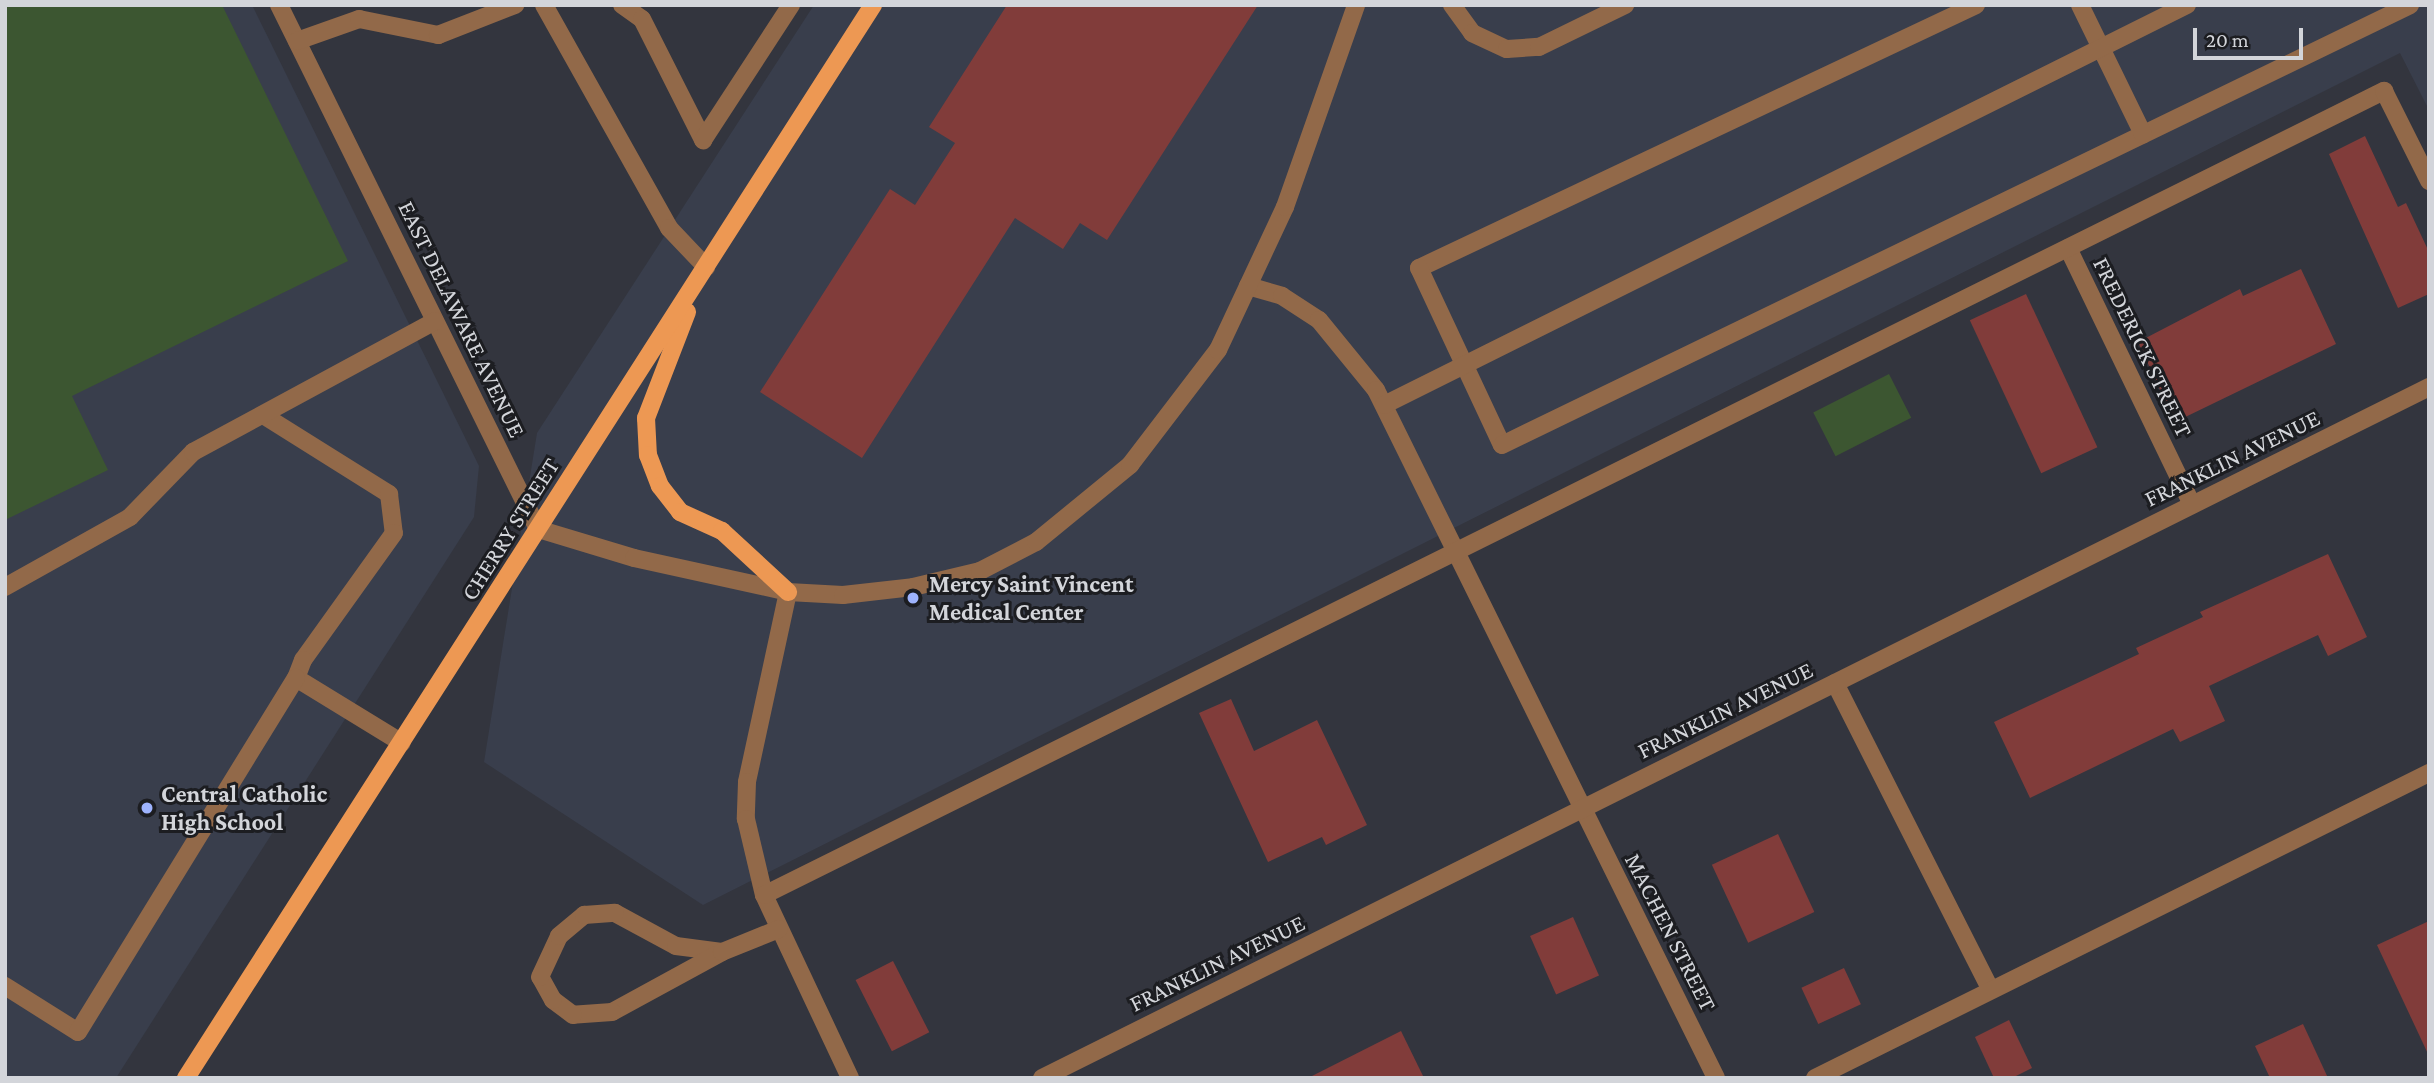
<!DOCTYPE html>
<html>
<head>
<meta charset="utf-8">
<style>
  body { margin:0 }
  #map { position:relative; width:2434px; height:1083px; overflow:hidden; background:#33353e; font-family:"Crimson Pro",serif }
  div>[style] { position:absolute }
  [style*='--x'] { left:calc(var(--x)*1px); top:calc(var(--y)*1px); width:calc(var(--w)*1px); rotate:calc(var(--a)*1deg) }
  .built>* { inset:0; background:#393e4c }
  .green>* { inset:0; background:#3c5631; transform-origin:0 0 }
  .building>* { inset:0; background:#813c3a; transform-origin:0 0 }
  .minor>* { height:18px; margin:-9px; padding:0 9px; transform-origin:9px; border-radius:9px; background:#926949 }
  .major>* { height:18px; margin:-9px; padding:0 9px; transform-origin:9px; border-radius:9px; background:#ed9853 }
  .dots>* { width:19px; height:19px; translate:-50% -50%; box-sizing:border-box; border:4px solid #1c1d21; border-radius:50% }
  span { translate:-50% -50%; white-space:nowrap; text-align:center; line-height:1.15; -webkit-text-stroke:6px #1c1d21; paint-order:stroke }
  .street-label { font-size:24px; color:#d3d5da }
  .poi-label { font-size:24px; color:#d3d5da; font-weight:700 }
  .left { translate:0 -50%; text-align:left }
  .frame { position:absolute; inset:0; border:7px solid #d3d5da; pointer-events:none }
  .scale { position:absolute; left:2193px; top:28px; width:110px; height:32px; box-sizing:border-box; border:4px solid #d3d5da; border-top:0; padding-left:9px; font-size:21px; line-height:24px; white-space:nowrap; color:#d3d5da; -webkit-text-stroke:5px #1c1d21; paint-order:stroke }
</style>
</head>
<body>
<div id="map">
  <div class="built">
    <div style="clip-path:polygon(5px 5px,252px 5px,479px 466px,474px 517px,116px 1078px,5px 1078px)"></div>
    <div style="clip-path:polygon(814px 5px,2429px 5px,2429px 110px,2400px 53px,703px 905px,484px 762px,537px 433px)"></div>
  </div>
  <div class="green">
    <div style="clip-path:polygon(5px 5px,222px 5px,348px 261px,72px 396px,108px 470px,5px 520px)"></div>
    <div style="left:1889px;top:374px;width:49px;height:85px;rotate:63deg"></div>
  </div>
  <div class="building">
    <div style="clip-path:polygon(1007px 5px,1258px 5px,1107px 240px,1080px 223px,1063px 249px,1015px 218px,862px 458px,760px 392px,890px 189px,915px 205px,955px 143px,929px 127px)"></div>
    <div style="clip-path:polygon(2365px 136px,2398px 207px,2406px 203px,2429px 252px,2429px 294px,2398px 308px,2329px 154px)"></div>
    <div style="clip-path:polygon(2301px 269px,2336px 344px,2175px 422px,2138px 342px,2240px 289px,2243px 296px)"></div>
    <div style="left:2026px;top:294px;width:169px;height:62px;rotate:65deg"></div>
    <div style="clip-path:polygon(2328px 554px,2367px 637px,2328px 656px,2318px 635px,2209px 686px,2225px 721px,2180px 742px,2173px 729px,2030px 798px,1994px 722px,2139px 654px,2136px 648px,2203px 617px,2200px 612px)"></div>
    <div style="clip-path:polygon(1231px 699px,1254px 751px,1317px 720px,1367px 825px,1326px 845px,1322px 837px,1268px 862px,1199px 713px)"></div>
    <div style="left:1778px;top:834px;width:86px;height:73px;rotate:65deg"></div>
    <div style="left:1573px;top:917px;width:64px;height:47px;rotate:66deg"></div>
    <div style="clip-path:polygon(2429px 921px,2429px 1056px,2377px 945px)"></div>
    <div style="left:893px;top:961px;width:80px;height:42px;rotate:63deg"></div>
    <div style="left:1844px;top:968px;width:40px;height:47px;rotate:65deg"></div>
    <div style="clip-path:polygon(2009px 1020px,2032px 1068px,2012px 1078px,1994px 1078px,1975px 1037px)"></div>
    <div style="clip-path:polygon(2303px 1024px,2328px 1078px,2270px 1078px,2255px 1046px)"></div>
    <div style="clip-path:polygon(1401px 1031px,1424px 1078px,1308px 1078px)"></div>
  </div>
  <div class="minor">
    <div style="--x:279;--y:5;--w:585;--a:63.7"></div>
    <div style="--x:538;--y:529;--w:100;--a:16.8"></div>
    <div style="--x:634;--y:558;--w:158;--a:12.4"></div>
    <div style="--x:788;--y:592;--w:194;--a:102.2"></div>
    <div style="--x:747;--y:782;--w:37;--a:92"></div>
    <div style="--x:746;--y:819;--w:78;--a:76.7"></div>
    <div style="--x:764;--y:895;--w:202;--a:64.8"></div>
    <div style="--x:544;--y:5;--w:256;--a:60.7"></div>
    <div style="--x:669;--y:228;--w:54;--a:46.5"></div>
    <div style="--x:622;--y:5;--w:24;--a:35"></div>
    <div style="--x:642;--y:19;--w:136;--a:63.2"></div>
    <div style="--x:703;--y:140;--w:161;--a:-56.9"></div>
    <div style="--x:1452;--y:5;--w:34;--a:54"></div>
    <div style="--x:1472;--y:33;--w:38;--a:25"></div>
    <div style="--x:1507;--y:49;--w:32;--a:-4"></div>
    <div style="--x:1539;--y:47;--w:96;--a:-26"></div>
    <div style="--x:1976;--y:5;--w:616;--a:154.72"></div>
    <div style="--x:1419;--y:268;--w:195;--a:64.9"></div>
    <div style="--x:1502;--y:445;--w:1009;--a:-25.85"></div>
    <div style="--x:2080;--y:5;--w:144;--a:64"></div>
    <div style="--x:297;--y:41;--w:66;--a:-19.5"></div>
    <div style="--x:359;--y:19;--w:81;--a:11.4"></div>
    <div style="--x:438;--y:35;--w:83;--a:-21.3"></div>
    <div style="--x:2068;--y:248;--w:285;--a:64.2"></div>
    <div style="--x:1248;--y:286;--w:35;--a:16"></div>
    <div style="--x:1282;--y:296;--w:44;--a:33"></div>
    <div style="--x:1319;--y:320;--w:90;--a:50.8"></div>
    <div style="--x:1376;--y:390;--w:767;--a:63.7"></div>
    <div style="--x:1384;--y:405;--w:897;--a:-26.48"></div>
    <div style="--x:263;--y:415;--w:149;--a:32.1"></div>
    <div style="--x:389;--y:494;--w:39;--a:83"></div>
    <div style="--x:394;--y:533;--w:156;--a:125.6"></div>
    <div style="--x:303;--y:660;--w:19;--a:111"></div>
    <div style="--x:296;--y:678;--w:124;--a:31.5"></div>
    <div style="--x:5;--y:587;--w:143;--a:-29.2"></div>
    <div style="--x:130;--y:517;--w:91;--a:-45.9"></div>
    <div style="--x:193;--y:452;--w:275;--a:-28.4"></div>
    <div style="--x:788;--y:592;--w:55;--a:3.1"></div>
    <div style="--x:843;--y:595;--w:70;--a:-6.5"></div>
    <div style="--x:913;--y:587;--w:69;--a:-13.4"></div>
    <div style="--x:980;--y:571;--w:63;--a:-27.4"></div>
    <div style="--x:1036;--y:542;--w:122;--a:-39.3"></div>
    <div style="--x:1130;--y:465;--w:145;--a:-52.6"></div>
    <div style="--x:1218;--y:350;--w:158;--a:-64.9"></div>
    <div style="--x:1285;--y:207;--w:214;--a:-70.6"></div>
    <div style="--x:1835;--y:683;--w:344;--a:63.1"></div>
    <div style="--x:764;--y:895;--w:1809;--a:-26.4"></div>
    <div style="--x:2384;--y:91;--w:101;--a:63.4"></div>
    <div style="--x:615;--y:913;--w:69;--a:28.4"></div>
    <div style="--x:676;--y:946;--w:46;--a:7.4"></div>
    <div style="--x:722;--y:952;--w:125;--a:151.4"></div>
    <div style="--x:612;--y:1012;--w:39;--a:176"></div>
    <div style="--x:573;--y:1015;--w:25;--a:-143"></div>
    <div style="--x:553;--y:1000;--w:26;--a:-119"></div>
    <div style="--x:540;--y:977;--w:45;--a:-65.1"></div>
    <div style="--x:559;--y:936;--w:33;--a:-40"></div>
    <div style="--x:584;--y:915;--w:31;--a:-4"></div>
    <div style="--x:722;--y:952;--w:61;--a:-22"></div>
    <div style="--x:5;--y:986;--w:86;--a:32.2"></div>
    <div style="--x:78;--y:1032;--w:416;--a:-58.4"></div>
    <div style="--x:1042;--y:1078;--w:1550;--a:-26.48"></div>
    <div style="--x:1815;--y:1078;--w:686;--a:-26.42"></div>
  </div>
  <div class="major">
    <div style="--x:687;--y:312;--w:114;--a:111.1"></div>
    <div style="--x:646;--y:418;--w:37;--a:87"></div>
    <div style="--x:648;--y:455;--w:33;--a:69"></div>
    <div style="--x:660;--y:486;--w:33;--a:52"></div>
    <div style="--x:680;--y:512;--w:46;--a:24.3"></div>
    <div style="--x:722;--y:531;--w:90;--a:42.7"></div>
    <div style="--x:186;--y:1078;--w:1274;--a:-57.37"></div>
  </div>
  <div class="dots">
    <div style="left:913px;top:598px;background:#9eb3fd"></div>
    <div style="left:147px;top:808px;background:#9eb3fd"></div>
  </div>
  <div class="street-label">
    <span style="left:462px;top:319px;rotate:64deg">EAST DELAWARE AVENUE</span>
    <span style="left:2143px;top:347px;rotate:64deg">FREDERICK STREET</span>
    <span style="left:2232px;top:458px;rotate:-26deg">FRANKLIN AVENUE</span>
    <span style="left:510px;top:529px;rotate:-58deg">CHERRY STREET</span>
    <span style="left:1725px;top:710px;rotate:-26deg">FRANKLIN AVENUE</span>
    <span style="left:1671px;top:932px;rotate:63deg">MACHEN STREET</span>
    <span style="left:1217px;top:963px;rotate:-26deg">FRANKLIN AVENUE</span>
  </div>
  <div class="poi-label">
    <span class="left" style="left:929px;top:598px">Mercy Saint Vincent<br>Medical Center</span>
    <span class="left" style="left:161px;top:808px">Central Catholic<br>High School</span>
  </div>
  <div class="frame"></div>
  <div class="scale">20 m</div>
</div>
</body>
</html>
